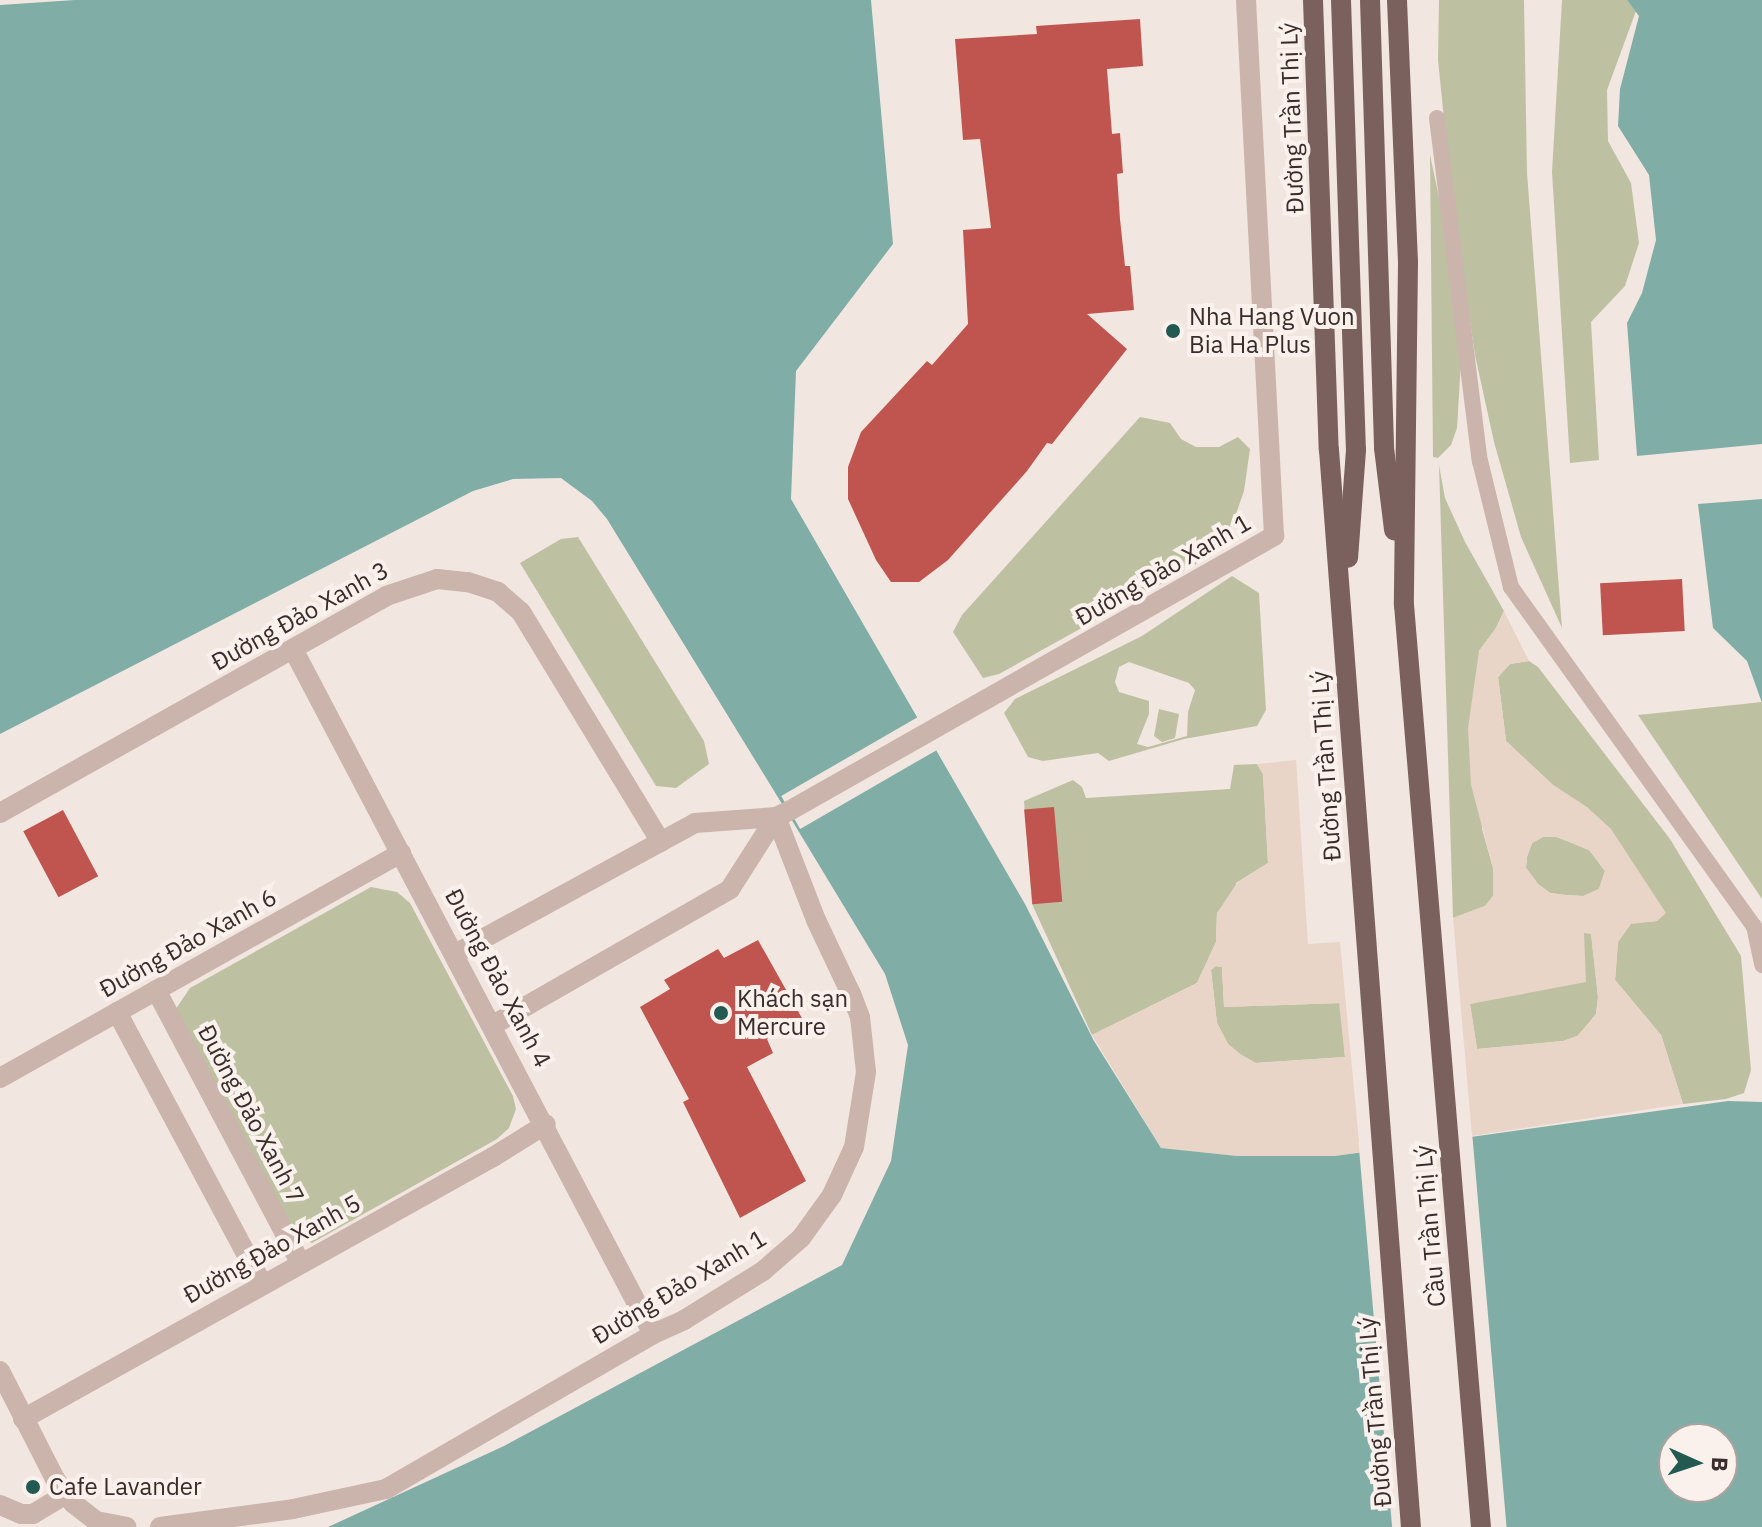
<!DOCTYPE html>
<html>
<head>
<meta charset="utf-8">
<style>
  body { margin:0 }
  #map { position:relative; width:1762px; height:1527px; overflow:hidden; background:#f2e6e0; font-family:"IBM Plex Sans",sans-serif }
  div>[style] { position:absolute }
  [style*='--x'] { left:calc(var(--x)*1px); top:calc(var(--y)*1px); width:calc(var(--w)*1px); rotate:calc(var(--a)*1deg) }
  .green>* { inset:0; background:#bdc1a1 }
  .plaza>* { inset:0; background:#e9d4c8 }
  .water>* { inset:0; background:#80aea7 }
  .pier>* { inset:0; background:#f2e6e0; transform-origin:0 0 }
  .building>* { inset:0; background:#c05550; transform-origin:0 0 }
  .pedestrian>* { height:16px; margin:-8px; padding:0 8px; transform-origin:8px; border-radius:8px; background:#cab4ac }
  .minor>* { height:20px; margin:-10px; padding:0 10px; transform-origin:10px; border-radius:10px; background:#cab4ac }
  .primary>* { height:20px; margin:-10px; padding:0 10px; transform-origin:10px; border-radius:10px; background:#7a615d }
  .dots>* { width:22px; height:22px; translate:-50% -50%; box-sizing:border-box; border:4px solid #faf1ed; border-radius:50% }
  span { translate:-50% -50%; white-space:nowrap; text-align:center; line-height:1.15; -webkit-text-stroke:8px #faf1ed; paint-order:stroke }
  .street-label { font-size:24px; color:#392c2b }
  .poi-label { font-size:24px; color:#392c2b }
  .left { translate:0 -50%; text-align:left }
  .north { position:absolute; left:1658px; top:1423px; width:80px; height:80px; box-sizing:border-box; background:#faf1ed; border:2px solid #ada29f; border-radius:50%; rotate:93deg; font-size:22px; font-weight:700; line-height:32px; text-align:center; color:#392c2b }
  .north::after { content:''; display:block; margin:auto; width:28px; height:36px; background:#225951; clip-path:polygon(50% 0,100% 100%,50% 72%,0 100%) }
</style>
</head>
<body>
<div id="map">
  <div class="green">
    <div style="clip-path:polygon(1439px 0,1524px 0,1527px 173px,1562px 628px,1521px 537px,1494px 442px,1475px 355px,1453px 207px,1438px 60px)"></div>
    <div style="clip-path:polygon(1562px 0,1627px 0,1636px 11px,1607px 90px,1608px 141px,1631px 183px,1639px 243px,1625px 286px,1591px 322px,1599px 460px,1570px 463px,1552px 172px)"></div>
    <div style="clip-path:polygon(1430px 155px,1450px 249px,1462px 345px,1457px 428px,1451px 445px,1438px 458px,1433px 457px)"></div>
    <div style="clip-path:polygon(1140px 417px,1170px 423px,1181px 439px,1196px 447px,1219px 447px,1238px 437px,1250px 449px,1244px 491px,1231px 528px,1195px 565px,999px 674px,983px 678px,953px 632px,962px 615px)"></div>
    <div style="clip-path:polygon(1439px 465px,1445px 498px,1465px 542px,1504px 611px,1496px 628px,1479px 651px,1482px 829px,1493px 868px,1493px 896px,1485px 906px,1453px 918px)"></div>
    <div style="clip-path:polygon(578px 537px,704px 741px,709px 764px,676px 788px,656px 786px,520px 563px,561px 539px)"></div>
    <div style="clip-path:polygon(evenodd,1232px 576px,1259px 593px,1266px 710px,1257px 726px,1184px 739px,1109px 761px,1098px 753px,1043px 761px,1028px 757px,1004px 713px,1015px 699px,1142px 636px,1232px 576px,1129px 662px,1189px 683px,1195px 690px,1188px 712px,1187px 736px,1148px 747px,1137px 744px,1149px 714px,1149px 701px,1119px 692px,1115px 682px,1119px 667px,1129px 662px)"></div>
    <div style="clip-path:polygon(1529px 661px,1538px 667px,1670px 839px,1741px 956px,1751px 1070px,1744px 1093px,1726px 1099px,1683px 1104px,1661px 1035px,1615px 980px,1618px 942px,1631px 923px,1657px 921px,1588px 808px,1553px 785px,1506px 741px,1498px 677px,1510px 664px)"></div>
    <div style="clip-path:polygon(1762px 702px,1762px 899px,1638px 715px)"></div>
    <div style="clip-path:polygon(1159px 709px,1179px 714px,1175px 738px,1162px 742px,1154px 736px)"></div>
    <div style="clip-path:polygon(1257px 764px,1263px 774px,1268px 863px,1236px 883px,1236px 889px,1217px 913px,1216px 942px,1197px 983px,1092px 1035px,1032px 904px,1024px 801px,1073px 780px,1082px 787px,1086px 798px,1230px 789px,1234px 765px)"></div>
    <div style="clip-path:polygon(1543px 837px,1557px 837px,1589px 850px,1605px 871px,1599px 889px,1583px 896px,1566px 895px,1550px 893px,1538px 884px,1526px 868px,1527px 857px,1532px 843px)"></div>
    <div style="clip-path:polygon(371px 887px,397px 892px,410px 903px,513px 1096px,516px 1109px,509px 1128px,497px 1139px,312px 1243px,294px 1236px,173px 1013px,190px 988px)"></div>
    <div style="clip-path:polygon(1584px 933px,1591px 933px,1598px 997px,1596px 1014px,1578px 1036px,1563px 1041px,1477px 1049px,1470px 1004px,1519px 992px)"></div>
    <div style="clip-path:polygon(1215px 966px,1222px 967px,1224px 1007px,1340px 1003px,1345px 1057px,1255px 1063px,1240px 1054px,1228px 1044px,1217px 1023px,1211px 970px)"></div>
  </div>
  <div class="plaza">
    <div style="clip-path:polygon(evenodd,1504px 611px,1529px 661px,1510px 664px,1498px 677px,1506px 741px,1553px 785px,1588px 808px,1611px 829px,1666px 913px,1657px 921px,1631px 924px,1618px 942px,1615px 980px,1661px 1035px,1683px 1104px,1472px 1136px,1453px 918px,1485px 906px,1493px 896px,1493px 868px,1471px 785px,1468px 728px,1479px 651px,1496px 628px,1504px 611px,1543px 837px,1557px 837px,1589px 850px,1605px 870px,1599px 889px,1583px 896px,1566px 895px,1550px 893px,1538px 884px,1526px 868px,1527px 857px,1532px 843px,1543px 837px,1504px 611px,1584px 933px,1591px 934px,1598px 997px,1596px 1014px,1587px 1025px,1577px 1036px,1563px 1041px,1477px 1049px,1470px 1004px,1586px 982px,1584px 933px)"></div>
    <div style="clip-path:polygon(evenodd,1296px 760px,1308px 944px,1340px 942px,1360px 1152px,1335px 1156px,1237px 1156px,1161px 1148px,1092px 1035px,1197px 983px,1216px 942px,1217px 913px,1237px 883px,1268px 863px,1263px 774px,1257px 764px,1296px 760px,1216px 966px,1222px 967px,1224px 1007px,1339px 1003px,1345px 1057px,1256px 1063px,1240px 1054px,1228px 1044px,1217px 1023px,1211px 970px,1216px 966px)"></div>
  </div>
  <div class="water">
    <div style="clip-path:polygon(evenodd,75px 0,871px 0,893px 244px,796px 371px,791px 499px,1025px 904px,1094px 1041px,1161px 1148px,1237px 1156px,1335px 1156px,1728px 1101px,1762px 1102px,1762px 1527px,328px 1527px,504px 1446px,842px 1265px,891px 1161px,908px 1045px,885px 974px,779px 799px,607px 519px,592px 501px,561px 478px,513px 479px,473px 491px,0 734px,0 5px,75px 0,1674px 1439px,1722px 1439px,1722px 1487px,1674px 1487px,1674px 1439px)"></div>
    <div style="clip-path:polygon(1627px 0,1762px 0,1762px 444px,1637px 456px,1627px 323px,1642px 293px,1656px 240px,1649px 175px,1618px 126px,1620px 89px,1639px 16px)"></div>
    <div style="clip-path:polygon(1762px 499px,1762px 703px,1747px 661px,1713px 628px,1698px 504px)"></div>
  </div>
  <div class="pier">
    <div style="left:918px;top:717px;width:38px;height:158px;rotate:60deg"></div>
    <div style="left:1472px;top:1132px;width:397px;height:114px;rotate:85deg"></div>
  </div>
  <div class="building">
    <div style="clip-path:polygon(1140px 19px,1143px 66px,1107px 69px,1112px 134px,1120px 133px,1123px 173px,1117px 174px,1120px 219px,1125px 266px,1130px 266px,1134px 310px,1087px 314px,1127px 349px,1052px 444px,1047px 443px,1027px 471px,948px 560px,919px 582px,891px 582px,876px 560px,848px 499px,848px 467px,861px 432px,927px 361px,932px 365px,968px 324px,963px 230px,991px 228px,980px 139px,963px 140px,955px 39px,1037px 34px,1036px 26px)"></div>
    <div style="left:1682px;top:579px;width:52px;height:82px;rotate:87deg"></div>
    <div style="left:1054px;top:807px;width:95px;height:30px;rotate:85deg"></div>
    <div style="left:63px;top:810px;width:75px;height:45px;rotate:62deg"></div>
    <div style="clip-path:polygon(758px 940px,803px 1020px,767px 1039px,773px 1053px,747px 1067px,806px 1181px,740px 1218px,683px 1102px,689px 1099px,640px 1007px,670px 989px,664px 980px,718px 949px,724px 958px)"></div>
  </div>
  <div class="pedestrian">
    <div style="--x:1437;--y:118;--w:346;--a:82.9"></div>
    <div style="--x:1480;--y:461;--w:130;--a:76.2"></div>
    <div style="--x:1511;--y:587;--w:417;--a:54.4"></div>
    <div style="--x:1754;--y:926;--w:40;--a:78"></div>
  </div>
  <div class="minor">
    <div style="--x:293;--y:649;--w:774;--a:62.28"></div>
    <div style="--x:0;--y:813;--w:443;--a:-29.3"></div>
    <div style="--x:386;--y:596;--w:54;--a:-18.4"></div>
    <div style="--x:437;--y:579;--w:31;--a:6"></div>
    <div style="--x:468;--y:582;--w:32;--a:18"></div>
    <div style="--x:498;--y:592;--w:30;--a:41"></div>
    <div style="--x:521;--y:612;--w:269;--a:58.7"></div>
    <div style="--x:455;--y:954;--w:273;--a:-28.6"></div>
    <div style="--x:695;--y:823;--w:81;--a:-4.2"></div>
    <div style="--x:776;--y:817;--w:14;--a:-25"></div>
    <div style="--x:789;--y:811;--w:558;--a:-29.55"></div>
    <div style="--x:1274;--y:536;--w:537;--a:-92.99"></div>
    <div style="--x:156;--y:990;--w:308;--a:62.1"></div>
    <div style="--x:117;--y:1012;--w:307;--a:61.9"></div>
    <div style="--x:493;--y:1025;--w:273;--a:-29.8"></div>
    <div style="--x:730;--y:889;--w:85;--a:-57.4"></div>
    <div style="--x:0;--y:1078;--w:460;--a:-29.3"></div>
    <div style="--x:0;--y:1371;--w:121;--a:63"></div>
    <div style="--x:55;--y:1479;--w:30;--a:53"></div>
    <div style="--x:73;--y:1503;--w:29;--a:38"></div>
    <div style="--x:96;--y:1521;--w:31;--a:11"></div>
    <div style="--x:23;--y:1419;--w:538;--a:-29.14"></div>
    <div style="--x:493;--y:1157;--w:62;--a:-31.9"></div>
    <div style="--x:0;--y:1505;--w:23;--a:23"></div>
    <div style="--x:21;--y:1514;--w:12;--a:0"></div>
    <div style="--x:33;--y:1514;--w:39;--a:-31"></div>
    <div style="--x:160;--y:1527;--w:134;--a:-7.7"></div>
    <div style="--x:293;--y:1509;--w:95;--a:-12.1"></div>
    <div style="--x:386;--y:1489;--w:309;--a:-30.1"></div>
    <div style="--x:653;--y:1334;--w:34;--a:-24"></div>
    <div style="--x:684;--y:1320;--w:93;--a:-31.8"></div>
    <div style="--x:763;--y:1271;--w:50;--a:-41"></div>
    <div style="--x:801;--y:1238;--w:53;--a:-54.2"></div>
    <div style="--x:832;--y:1195;--w:53;--a:-65.4"></div>
    <div style="--x:854;--y:1147;--w:76;--a:-80.9"></div>
    <div style="--x:866;--y:1072;--w:55;--a:-96.2"></div>
    <div style="--x:860;--y:1017;--w:25;--a:-111"></div>
    <div style="--x:851;--y:994;--w:82;--a:-115.3"></div>
    <div style="--x:816;--y:920;--w:110;--a:-111.2"></div>
  </div>
  <div class="primary">
    <div style="--x:1313;--y:0;--w:450;--a:88"></div>
    <div style="--x:1329;--y:450;--w:1080;--a:85.65"></div>
    <div style="--x:1341;--y:0;--w:450;--a:88.1"></div>
    <div style="--x:1356;--y:450;--w:108;--a:94.2"></div>
    <div style="--x:1370;--y:0;--w:448;--a:88.2"></div>
    <div style="--x:1384;--y:448;--w:83;--a:83"></div>
    <div style="--x:1397;--y:0;--w:262;--a:87.6"></div>
    <div style="--x:1408;--y:262;--w:343;--a:90.7"></div>
    <div style="--x:1404;--y:605;--w:925;--a:85.23"></div>
  </div>
  <div class="dots">
    <div style="left:1173px;top:331px;background:#225951"></div>
    <div style="left:721px;top:1013px;background:#225951"></div>
    <div style="left:33px;top:1487px;background:#225951"></div>
  </div>
  <div class="street-label">
    <span style="left:1292px;top:118px;rotate:-92deg">Đường Trần Thị Lý</span>
    <span style="left:1163px;top:570px;rotate:-30deg">Đường Đảo Xanh 1</span>
    <span style="left:300px;top:616px;rotate:-29deg">Đường Đảo Xanh 3</span>
    <span style="left:1326px;top:766px;rotate:-94deg">Đường Trần Thị Lý</span>
    <span style="left:188px;top:943px;rotate:-29deg">Đường Đảo Xanh 6</span>
    <span style="left:498px;top:978px;rotate:62deg">Đường Đảo Xanh 4</span>
    <span style="left:251px;top:1114px;rotate:62deg">Đường Đảo Xanh 7</span>
    <span style="left:1430px;top:1226px;rotate:-95deg">Cầu Trần Thị Lý</span>
    <span style="left:272px;top:1249px;rotate:-29deg">Đường Đảo Xanh 5</span>
    <span style="left:679px;top:1287px;rotate:-31deg">Đường Đảo Xanh 1</span>
    <span style="left:1375px;top:1412px;rotate:-95deg">Đường Trần Thị Lý</span>
  </div>
  <div class="poi-label">
    <span class="left" style="left:1189px;top:331px">Nha Hang Vuon<br>Bia Ha Plus</span>
    <span class="left" style="left:737px;top:1013px">Khách sạn<br>Mercure</span>
    <span class="left" style="left:49px;top:1487px">Cafe Lavander</span>
  </div>
  <div class="north">B</div>
</div>
</body>
</html>
